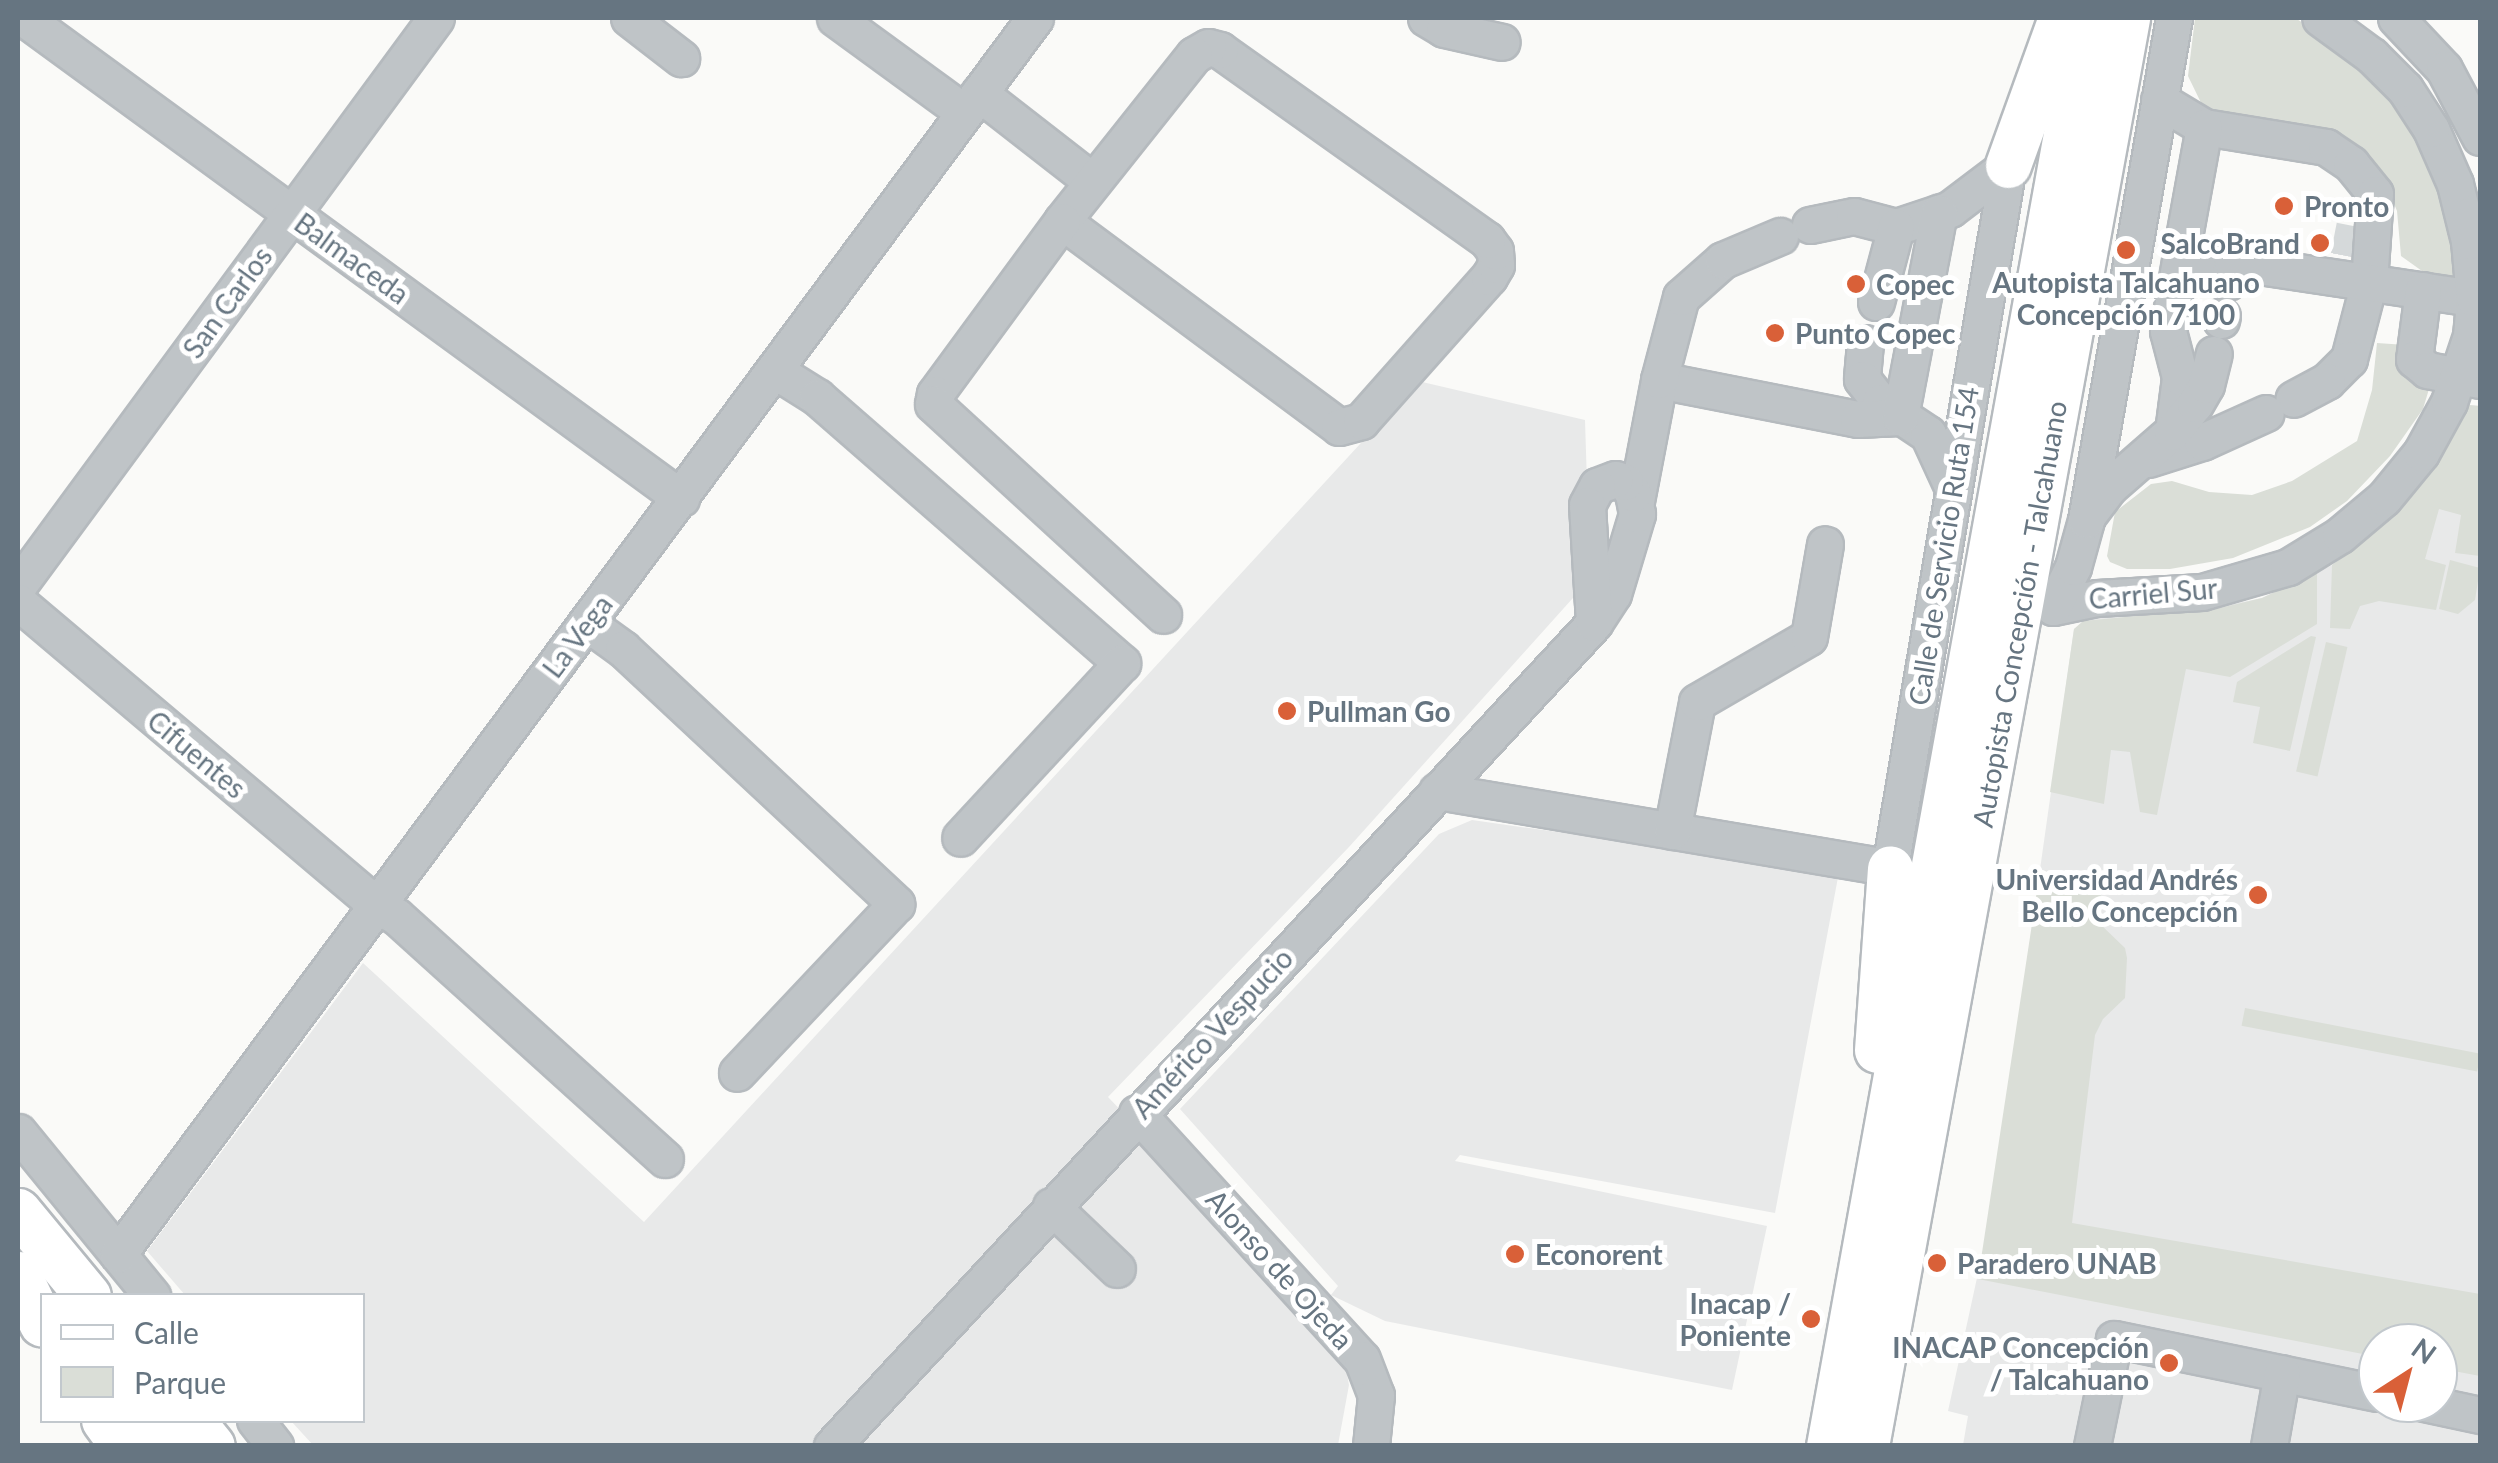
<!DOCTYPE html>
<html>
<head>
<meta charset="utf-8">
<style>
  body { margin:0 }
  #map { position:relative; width:2498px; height:1463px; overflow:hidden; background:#fafaf8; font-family:Lato,sans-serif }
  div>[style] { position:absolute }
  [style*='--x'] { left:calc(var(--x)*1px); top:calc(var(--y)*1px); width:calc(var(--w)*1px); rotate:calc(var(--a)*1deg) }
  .built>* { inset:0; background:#e8e9e9 }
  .green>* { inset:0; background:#daded7; transform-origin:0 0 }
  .minor-tunnel>* { height:35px; margin-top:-17.5px; transform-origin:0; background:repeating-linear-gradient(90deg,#d5d9da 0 35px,transparent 0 53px) }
  .roads { filter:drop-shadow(2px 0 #b5babe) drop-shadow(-2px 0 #b5babe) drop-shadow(0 2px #b5babe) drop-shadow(0 -2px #b5babe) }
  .minor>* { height:35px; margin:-17.5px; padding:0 17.5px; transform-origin:17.5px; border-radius:17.5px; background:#bfc4c7 }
  .major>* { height:45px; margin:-22.5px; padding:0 22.5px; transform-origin:22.5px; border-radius:22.5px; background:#fff }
  .dots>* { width:28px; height:28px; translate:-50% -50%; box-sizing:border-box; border:5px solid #fff; border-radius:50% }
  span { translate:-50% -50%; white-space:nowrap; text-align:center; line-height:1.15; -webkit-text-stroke:10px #fff; paint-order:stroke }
  .poi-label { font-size:28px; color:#667581; font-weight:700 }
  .left { translate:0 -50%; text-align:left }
  .right { translate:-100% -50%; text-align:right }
  .street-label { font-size:28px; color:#667581 }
  .frame { position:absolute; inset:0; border:20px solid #667581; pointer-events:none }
  .legend { position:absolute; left:40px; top:1293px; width:325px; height:130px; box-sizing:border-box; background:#fff; border:2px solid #c2c8cd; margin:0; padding:12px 18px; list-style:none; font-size:30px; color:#667581 }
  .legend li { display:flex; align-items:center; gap:20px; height:50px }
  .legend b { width:50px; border:2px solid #c2c8cd }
  .north { position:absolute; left:2358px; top:1323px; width:100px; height:100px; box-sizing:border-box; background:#fff; border:2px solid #c2c8cd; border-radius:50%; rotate:36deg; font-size:28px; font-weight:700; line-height:40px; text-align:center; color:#667581 }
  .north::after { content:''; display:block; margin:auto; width:35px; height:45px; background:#d96038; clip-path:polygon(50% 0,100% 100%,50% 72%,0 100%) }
</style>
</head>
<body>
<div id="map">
  <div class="built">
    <div style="clip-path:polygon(1418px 381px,1585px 420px,1590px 579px,1349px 847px,1108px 1097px,1341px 1340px,1349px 1385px,1338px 1445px,313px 1445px,291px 1421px,362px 1420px,362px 1296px,185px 1295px,147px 1251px,363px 963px,644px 1222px)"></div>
    <div style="clip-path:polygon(evenodd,2469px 405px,2480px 406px,2480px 1445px,1963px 1445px,1968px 1416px,1948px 1411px,1992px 1209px,2074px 629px,2095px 618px,2200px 611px,2262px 598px,2332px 565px,2381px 527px,2423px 477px,2469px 405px,2378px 1343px,2438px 1343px,2438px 1403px,2378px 1403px,2378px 1343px)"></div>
    <div style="clip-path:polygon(1472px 820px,1839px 872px,1775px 1213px,1460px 1155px,1455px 1161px,1767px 1226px,1732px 1390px,1385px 1321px,1331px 1295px,1338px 1286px,1180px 1109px,1439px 834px)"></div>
  </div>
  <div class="green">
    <div style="clip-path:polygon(2195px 18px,2295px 18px,2341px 46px,2410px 117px,2452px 220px,2455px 278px,2422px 271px,2401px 256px,2397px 211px,2383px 176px,2205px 111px,2188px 76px)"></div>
    <div style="clip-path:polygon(2377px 343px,2406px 345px,2430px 383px,2429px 389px,2423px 409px,2390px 456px,2347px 501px,2310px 527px,2233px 558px,2170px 569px,2127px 569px,2110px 562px,2107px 556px,2115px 512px,2151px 484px,2172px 481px,2209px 492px,2252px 495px,2292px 481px,2357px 441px,2372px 390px)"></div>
    <div style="clip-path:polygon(2469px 405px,2480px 406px,2480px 556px,2455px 553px,2461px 515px,2439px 509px,2425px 559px,2446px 565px,2436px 610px,2379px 601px,2360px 606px,2350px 629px,2330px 628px,2332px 565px,2381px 527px,2423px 477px)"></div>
    <div style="clip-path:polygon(2450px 560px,2480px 568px,2475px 600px,2458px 614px,2439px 609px)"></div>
    <div style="clip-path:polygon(2317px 572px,2317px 624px,2230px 677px,2186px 669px,2157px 815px,2140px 812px,2130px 752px,2111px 750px,2104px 804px,2050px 792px,2074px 629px,2083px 621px,2220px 608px,2262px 598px)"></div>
    <div style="clip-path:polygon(2311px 636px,2316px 637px,2290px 751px,2253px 743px,2260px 707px,2233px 702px,2237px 682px)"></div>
    <div style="left:2326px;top:642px;width:22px;height:133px;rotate:13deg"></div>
    <div style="clip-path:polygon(2039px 878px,2101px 890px,2099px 923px,2125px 948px,2127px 958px,2125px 998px,2103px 1019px,2095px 1035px,2072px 1223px,2480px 1294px,2480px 1376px,2438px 1368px,2438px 1343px,2378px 1343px,2378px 1357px,1978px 1279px)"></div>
    <div style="left:2245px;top:1008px;width:240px;height:18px;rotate:11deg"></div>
  </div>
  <div class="minor-tunnel">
    <div style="--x:2348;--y:256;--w:31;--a:-79"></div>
  </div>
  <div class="roads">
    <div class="minor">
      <div style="--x:24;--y:18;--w:814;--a:36.15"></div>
      <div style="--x:629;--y:18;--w:66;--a:37.6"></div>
      <div style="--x:835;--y:18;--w:160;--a:36.1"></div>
      <div style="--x:1426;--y:18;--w:21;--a:31"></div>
      <div style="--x:1444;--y:29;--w:59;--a:12.6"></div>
      <div style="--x:2396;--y:18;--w:70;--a:46.7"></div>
      <div style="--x:2444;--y:69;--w:77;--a:62.1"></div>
      <div style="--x:979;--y:93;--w:143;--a:37.9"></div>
      <div style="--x:2159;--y:100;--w:52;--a:31"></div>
      <div style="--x:2204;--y:127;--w:124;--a:9.3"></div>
      <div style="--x:2326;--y:147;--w:30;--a:34"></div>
      <div style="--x:2351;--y:164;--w:38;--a:51"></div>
      <div style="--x:2375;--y:194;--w:88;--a:93.9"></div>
      <div style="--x:2369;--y:282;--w:80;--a:104.6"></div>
      <div style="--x:2349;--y:359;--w:31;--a:135"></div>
      <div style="--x:2327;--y:381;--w:38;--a:152"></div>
      <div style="--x:2204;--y:127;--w:129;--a:100.3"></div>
      <div style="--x:2181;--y:254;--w:52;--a:8.9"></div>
      <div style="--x:2232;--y:262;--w:20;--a:101"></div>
      <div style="--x:1062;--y:221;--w:345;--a:36.6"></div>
      <div style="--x:1339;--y:427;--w:23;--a:-15"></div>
      <div style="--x:1361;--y:421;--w:193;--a:-48.4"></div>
      <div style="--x:1489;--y:277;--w:14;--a:-60"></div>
      <div style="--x:1496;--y:265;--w:14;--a:-94"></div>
      <div style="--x:1495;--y:251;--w:14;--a:-126"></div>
      <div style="--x:1487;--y:240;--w:328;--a:-144.6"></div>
      <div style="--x:1220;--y:50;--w:12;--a:-166"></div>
      <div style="--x:1208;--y:47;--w:16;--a:150"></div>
      <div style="--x:1194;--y:55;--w:212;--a:128.5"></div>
      <div style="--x:1062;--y:221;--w:215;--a:126.3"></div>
      <div style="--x:935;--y:394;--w:10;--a:101"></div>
      <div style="--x:933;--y:404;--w:312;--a:42.5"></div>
      <div style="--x:1810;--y:225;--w:45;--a:-11.6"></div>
      <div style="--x:1854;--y:216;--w:43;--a:14.7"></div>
      <div style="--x:1896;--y:227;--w:57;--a:-18.4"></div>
      <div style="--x:1950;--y:209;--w:73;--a:-37.2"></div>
      <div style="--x:2232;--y:262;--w:251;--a:8.5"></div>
      <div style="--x:2423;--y:290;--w:70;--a:97.4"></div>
      <div style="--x:2414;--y:359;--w:17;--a:40"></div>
      <div style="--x:2427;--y:370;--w:54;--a:10.7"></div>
      <div style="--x:1876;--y:302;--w:78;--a:-75.1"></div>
      <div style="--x:2221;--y:320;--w:4;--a:-76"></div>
      <div style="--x:1865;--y:343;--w:36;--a:95"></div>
      <div style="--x:1862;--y:379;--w:29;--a:52"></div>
      <div style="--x:1880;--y:402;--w:58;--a:33.7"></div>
      <div style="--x:1928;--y:434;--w:55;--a:65.3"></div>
      <div style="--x:774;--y:370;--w:51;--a:32.1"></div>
      <div style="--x:817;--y:397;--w:405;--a:41.1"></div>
      <div style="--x:1122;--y:663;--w:238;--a:132.8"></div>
      <div style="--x:1659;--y:380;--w:203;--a:11.1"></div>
      <div style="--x:1858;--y:419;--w:42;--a:-2.7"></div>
      <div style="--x:1900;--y:417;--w:208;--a:-79.2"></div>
      <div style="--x:2174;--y:424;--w:47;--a:-82.7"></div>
      <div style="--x:2180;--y:377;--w:48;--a:-104.6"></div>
      <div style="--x:2168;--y:331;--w:78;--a:-80.4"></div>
      <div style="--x:2148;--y:459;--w:57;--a:-17.5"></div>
      <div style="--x:2202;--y:442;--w:70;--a:-24.4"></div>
      <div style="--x:1636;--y:501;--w:123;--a:-79.2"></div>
      <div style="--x:1659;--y:380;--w:86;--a:-75.2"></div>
      <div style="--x:1681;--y:297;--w:56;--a:-41.4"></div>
      <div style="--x:1723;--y:260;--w:62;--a:-22.8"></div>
      <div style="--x:2088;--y:515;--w:35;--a:-53"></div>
      <div style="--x:2109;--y:487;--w:84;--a:-41.1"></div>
      <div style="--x:2172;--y:432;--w:36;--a:-51"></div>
      <div style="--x:2195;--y:404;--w:22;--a:-60"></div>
      <div style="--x:2206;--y:385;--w:32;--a:-76"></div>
      <div style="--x:18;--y:586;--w:705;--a:-53.65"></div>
      <div style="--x:18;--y:602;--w:470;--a:40.2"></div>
      <div style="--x:377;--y:905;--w:23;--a:31"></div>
      <div style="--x:397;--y:917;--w:361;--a:42.1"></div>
      <div style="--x:2053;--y:607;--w:45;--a:-11.6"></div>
      <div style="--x:2097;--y:598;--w:105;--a:-3.3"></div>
      <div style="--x:2202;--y:592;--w:90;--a:-16.2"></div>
      <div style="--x:2288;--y:567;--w:61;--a:-31.6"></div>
      <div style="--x:2340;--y:535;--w:57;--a:-40.1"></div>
      <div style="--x:2384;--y:498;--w:58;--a:-50.6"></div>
      <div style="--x:2421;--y:453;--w:58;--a:-61.2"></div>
      <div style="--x:2449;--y:402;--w:70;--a:-71.6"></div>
      <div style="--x:2471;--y:336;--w:38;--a:-85"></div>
      <div style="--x:2474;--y:298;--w:57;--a:-95"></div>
      <div style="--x:2469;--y:241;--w:59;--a:-103.8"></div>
      <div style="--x:2455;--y:184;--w:60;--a:-113.6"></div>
      <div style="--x:2431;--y:129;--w:48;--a:-123"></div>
      <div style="--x:2405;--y:89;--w:47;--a:-135"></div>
      <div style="--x:2372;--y:56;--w:64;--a:-143.8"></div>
      <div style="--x:2053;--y:607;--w:45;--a:-63.4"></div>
      <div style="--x:2073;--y:567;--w:49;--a:-74.5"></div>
      <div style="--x:2086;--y:520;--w:510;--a:-80.06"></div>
      <div style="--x:587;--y:623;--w:44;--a:35.8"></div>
      <div style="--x:623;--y:649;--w:374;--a:43"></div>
      <div style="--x:896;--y:904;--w:232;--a:133.3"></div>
      <div style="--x:1437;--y:791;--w:459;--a:9.6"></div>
      <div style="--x:1890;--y:868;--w:713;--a:-80.47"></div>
      <div style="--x:1672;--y:831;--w:131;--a:-79"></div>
      <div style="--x:1697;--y:702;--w:129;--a:-30.1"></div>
      <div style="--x:1809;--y:637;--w:94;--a:-80.2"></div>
      <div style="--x:1137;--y:1113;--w:333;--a:47.6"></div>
      <div style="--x:1362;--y:1359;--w:39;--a:69"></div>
      <div style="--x:1376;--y:1395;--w:51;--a:95.6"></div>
      <div style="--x:18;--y:1132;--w:212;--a:50.7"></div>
      <div style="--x:1051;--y:1206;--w:91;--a:43.7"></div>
      <div style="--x:118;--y:1254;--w:1539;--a:-53.43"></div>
      <div style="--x:2424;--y:1403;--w:57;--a:12.1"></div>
      <div style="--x:255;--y:1420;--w:33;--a:52"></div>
      <div style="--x:832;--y:1446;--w:1122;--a:-47.2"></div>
      <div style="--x:1594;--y:623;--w:35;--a:-57"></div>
      <div style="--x:1613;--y:594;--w:84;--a:-73.3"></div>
      <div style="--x:1637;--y:514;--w:21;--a:-101"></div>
      <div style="--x:1633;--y:493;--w:14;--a:-126"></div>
      <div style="--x:1625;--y:482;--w:10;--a:-163"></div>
      <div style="--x:1615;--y:479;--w:19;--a:159"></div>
      <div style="--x:1597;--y:486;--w:21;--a:118"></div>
      <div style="--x:1587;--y:505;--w:118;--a:86.6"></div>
      <div style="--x:2092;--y:1446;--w:109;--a:-78.4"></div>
      <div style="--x:2114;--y:1339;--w:269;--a:11.6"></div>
      <div style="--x:2269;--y:1446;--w:74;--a:-79.9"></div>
    </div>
    <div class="major">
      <div style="--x:2008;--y:165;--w:156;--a:-70.2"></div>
      <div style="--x:1877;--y:1050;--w:182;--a:-85.9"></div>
      <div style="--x:18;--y:1211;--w:110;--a:50.5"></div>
      <div style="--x:18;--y:1274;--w:55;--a:64.4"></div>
      <div style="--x:104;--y:1420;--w:32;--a:54"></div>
      <div style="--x:142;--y:1420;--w:33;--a:51"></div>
      <div style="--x:191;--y:1420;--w:33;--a:51"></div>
      <div style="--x:1829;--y:1446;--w:1451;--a:-79.76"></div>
      <div style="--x:1866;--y:1446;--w:1452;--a:-79.64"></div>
    </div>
  </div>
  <div class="dots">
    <div style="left:2284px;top:206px;background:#d96038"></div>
    <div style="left:2320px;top:243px;background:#d96038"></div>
    <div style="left:2126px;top:250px;background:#d96038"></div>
    <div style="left:1856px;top:284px;background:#d96038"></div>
    <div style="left:1775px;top:333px;background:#d96038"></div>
    <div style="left:1287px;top:711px;background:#d96038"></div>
    <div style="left:2258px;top:895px;background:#d96038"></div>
    <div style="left:1515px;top:1254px;background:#d96038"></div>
    <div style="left:1937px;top:1263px;background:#d96038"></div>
    <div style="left:1811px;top:1319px;background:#d96038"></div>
    <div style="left:2169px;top:1363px;background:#d96038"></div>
  </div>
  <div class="poi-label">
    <span class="left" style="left:2304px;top:206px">Pronto</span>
    <span class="right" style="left:2300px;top:243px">SalcoBrand</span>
    <span style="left:2126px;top:298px">Autopista Talcahuano<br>Concepción 7100</span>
    <span class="left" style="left:1876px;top:284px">Copec</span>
    <span class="left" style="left:1795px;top:333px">Punto Copec</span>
    <span class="left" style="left:1307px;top:711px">Pullman Go</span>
    <span class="right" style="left:2238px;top:895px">Universidad Andrés<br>Bello Concepción</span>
    <span class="left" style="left:1535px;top:1254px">Econorent</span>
    <span class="left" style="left:1957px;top:1263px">Paradero UNAB</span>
    <span class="right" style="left:1791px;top:1319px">Inacap /<br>Poniente</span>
    <span class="right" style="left:2149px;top:1363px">INACAP Concepción<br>/ Talcahuano</span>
  </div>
  <div class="street-label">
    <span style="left:352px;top:258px;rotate:36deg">Balmaceda</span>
    <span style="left:227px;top:302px;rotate:-54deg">San Carlos</span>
    <span style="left:1943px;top:546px;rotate:-81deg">Calle de Servicio Ruta 154</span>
    <span style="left:2153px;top:593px;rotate:-5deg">Carriel Sur</span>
    <span style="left:2019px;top:614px;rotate:-80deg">Autopista Concepción - Talcahuano</span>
    <span style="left:577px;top:636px;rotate:-53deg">La Vega</span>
    <span style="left:197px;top:754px;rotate:40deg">Cifuentes</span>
    <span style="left:1212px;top:1033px;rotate:-47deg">Américo Vespucio</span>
    <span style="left:1280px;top:1269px;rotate:48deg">Alonso de Ojeda</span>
  </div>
  <div class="frame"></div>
  <ul class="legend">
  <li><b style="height:12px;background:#fff"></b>Calle</li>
  <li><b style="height:28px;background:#daded7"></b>Parque</li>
  </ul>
  <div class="north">N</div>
</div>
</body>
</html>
